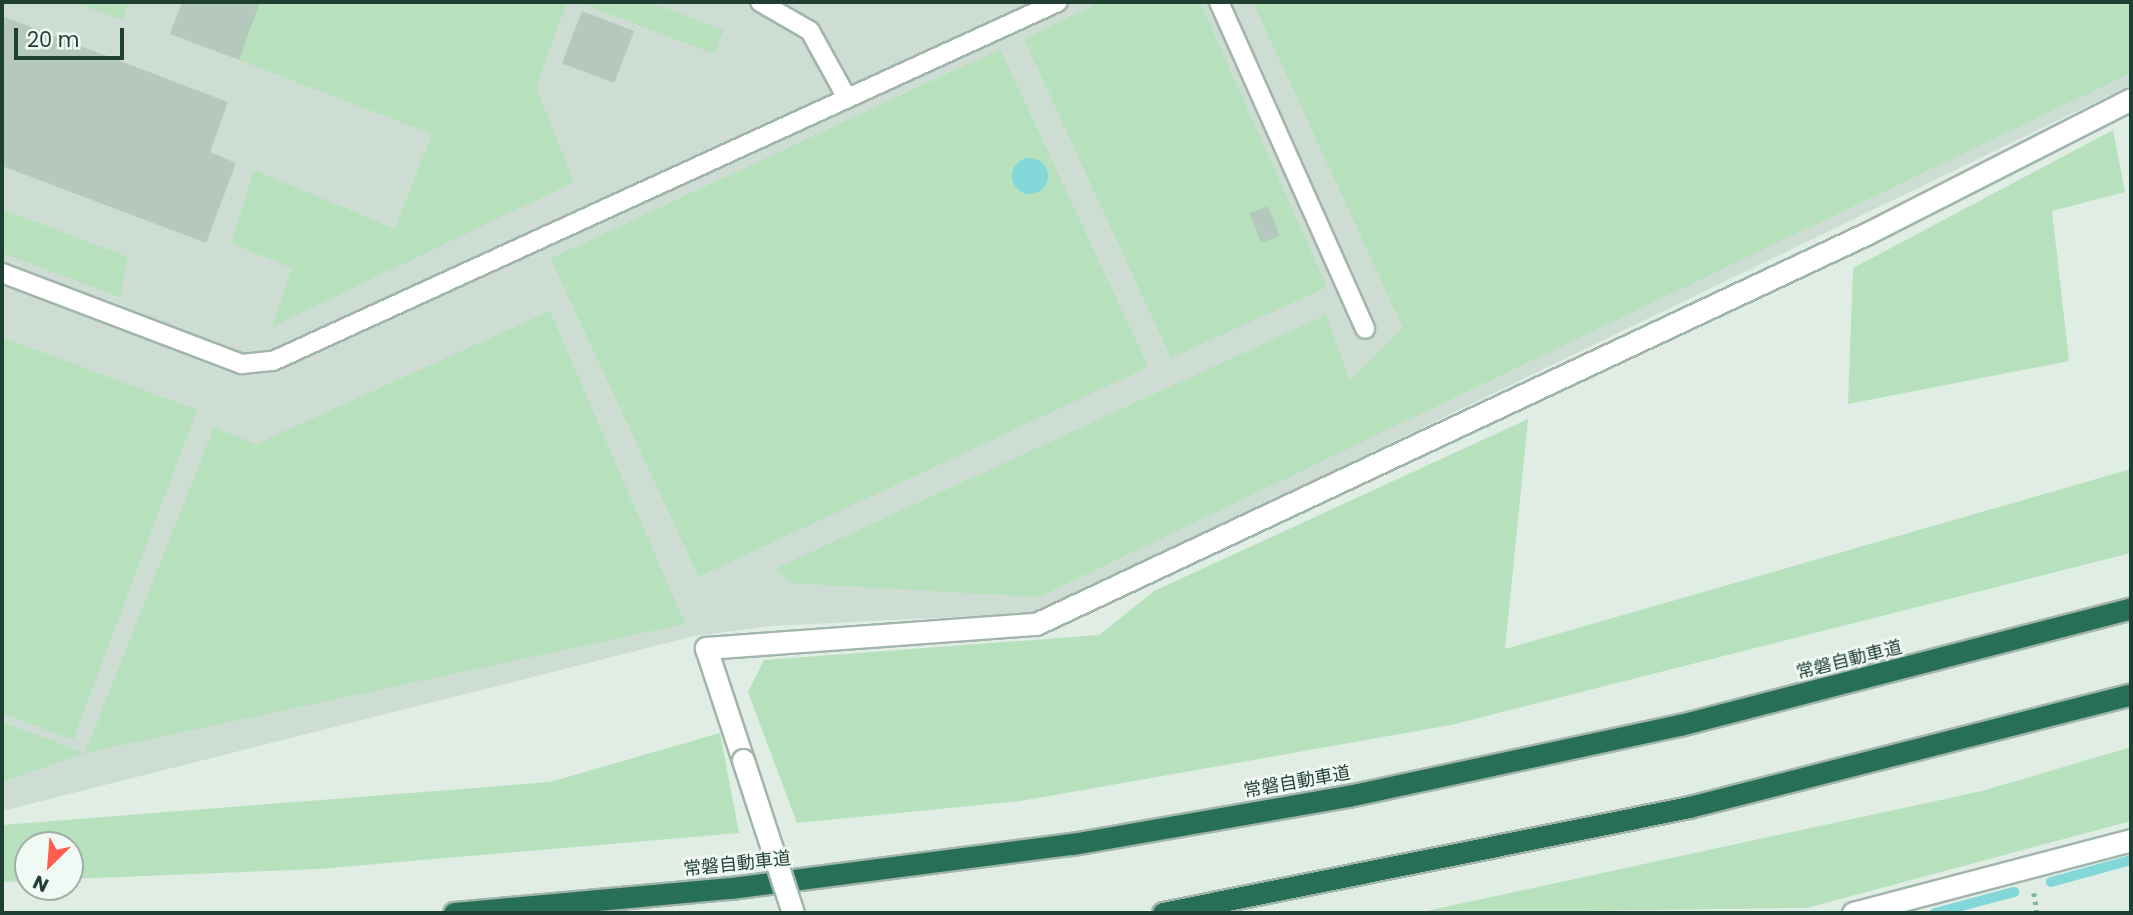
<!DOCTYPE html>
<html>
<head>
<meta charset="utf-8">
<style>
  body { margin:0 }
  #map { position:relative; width:2133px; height:915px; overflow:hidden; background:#e0ede5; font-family:Poppins,"Noto Sans JP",sans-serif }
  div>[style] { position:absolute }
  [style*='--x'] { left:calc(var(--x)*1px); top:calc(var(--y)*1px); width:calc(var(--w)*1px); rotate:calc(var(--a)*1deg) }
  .built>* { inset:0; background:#ceddd4 }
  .green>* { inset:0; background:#b7e1bc; transform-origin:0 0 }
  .water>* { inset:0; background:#82d8d8 }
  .round { border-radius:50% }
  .stream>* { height:10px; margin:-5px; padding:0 5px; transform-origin:5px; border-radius:5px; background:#82d8d8 }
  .building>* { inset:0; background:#b5c8be; transform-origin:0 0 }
  .path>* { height:4.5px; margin-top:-2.25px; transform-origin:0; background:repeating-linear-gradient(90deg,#7db49b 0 3.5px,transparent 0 8.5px) }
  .roads { filter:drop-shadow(2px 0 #a2b5ac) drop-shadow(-2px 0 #a2b5ac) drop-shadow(0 2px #a2b5ac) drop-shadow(0 -2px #a2b5ac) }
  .lane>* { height:18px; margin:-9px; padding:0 9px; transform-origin:9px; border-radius:9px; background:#fff }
  .street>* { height:21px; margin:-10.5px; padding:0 10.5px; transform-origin:10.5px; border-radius:10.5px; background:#fff }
  .highway>* { height:21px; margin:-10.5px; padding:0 10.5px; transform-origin:10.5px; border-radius:10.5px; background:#276f55 }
  .bridges { filter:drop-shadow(2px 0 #a2b5ac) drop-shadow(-2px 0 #a2b5ac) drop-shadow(0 2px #a2b5ac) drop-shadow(0 -2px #a2b5ac) }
  .street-bridge>* { height:21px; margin:-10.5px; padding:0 10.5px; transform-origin:10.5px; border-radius:10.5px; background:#fff }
  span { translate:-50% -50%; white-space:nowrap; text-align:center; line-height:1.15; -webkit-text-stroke:5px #f1f9f4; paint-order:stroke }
  .street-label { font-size:18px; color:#1f3f32 }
  .frame { position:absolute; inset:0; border:4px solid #1f3f32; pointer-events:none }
  .north { position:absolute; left:14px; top:831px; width:70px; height:70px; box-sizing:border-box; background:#f1f9f4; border:2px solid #9dafa6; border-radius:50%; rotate:205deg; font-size:19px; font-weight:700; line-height:28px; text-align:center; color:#1f3f32 }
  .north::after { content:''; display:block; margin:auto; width:24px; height:32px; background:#ff5d4c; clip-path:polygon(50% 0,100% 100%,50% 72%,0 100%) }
  .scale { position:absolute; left:14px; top:28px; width:110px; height:32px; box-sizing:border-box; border:4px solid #1f3f32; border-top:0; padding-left:9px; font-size:21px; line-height:24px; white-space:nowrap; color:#1f3f32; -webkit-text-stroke:5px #f1f9f4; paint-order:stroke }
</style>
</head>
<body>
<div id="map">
  <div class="built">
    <div style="clip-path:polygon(2px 2px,2131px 2px,2131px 85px,1039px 613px,771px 626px,695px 636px,2px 811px)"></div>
  </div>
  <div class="green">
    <div style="clip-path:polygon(74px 2px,129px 2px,122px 20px)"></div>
    <div style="clip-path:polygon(260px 2px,567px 2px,536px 87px,574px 182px,272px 327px,292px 268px,231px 243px,254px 170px,395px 229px,432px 134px,239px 60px)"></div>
    <div style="clip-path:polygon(578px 2px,648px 2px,724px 30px,714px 54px)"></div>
    <div style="clip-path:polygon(1101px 2px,1200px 2px,1327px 287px,1171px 358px,1024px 39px)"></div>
    <div style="clip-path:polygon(1253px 2px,2131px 2px,2131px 73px,1039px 597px,789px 583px,776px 568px,1326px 315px,1350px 381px,1403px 328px)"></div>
    <div style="left:1000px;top:49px;width:351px;height:496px;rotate:65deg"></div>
    <div style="clip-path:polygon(2113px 130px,2125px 192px,2052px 211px,2069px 361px,1848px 404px,1853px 268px)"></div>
    <div style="clip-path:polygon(2px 209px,128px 257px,120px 297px,2px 253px)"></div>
    <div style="clip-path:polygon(550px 311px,685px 624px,85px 753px,2px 782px,2px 722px,85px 753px,214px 427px,256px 444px)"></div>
    <div style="clip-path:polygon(2px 337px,197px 410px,73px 740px,2px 713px)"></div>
    <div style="clip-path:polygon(1528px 419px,1505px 649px,2131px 469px,2131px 553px,1451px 725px,1021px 801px,797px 823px,748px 692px,764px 660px,1099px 635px,1154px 591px)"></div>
    <div style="clip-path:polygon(720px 733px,739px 833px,318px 869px,70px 879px,70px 845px,28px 845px,28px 881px,2px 882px,2px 825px,550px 782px)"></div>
    <div style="clip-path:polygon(2131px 747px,2131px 821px,1807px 908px,1417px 913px,1982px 791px)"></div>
  </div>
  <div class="water">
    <div class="round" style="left:1012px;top:158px;width:36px;height:36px"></div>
  </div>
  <div class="stream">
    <div style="--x:2051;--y:882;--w:83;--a:-15.4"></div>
    <div style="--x:1935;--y:913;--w:82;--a:-14.9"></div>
  </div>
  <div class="building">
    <div style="clip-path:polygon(182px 2px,260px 2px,239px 60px,170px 34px)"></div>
    <div style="left:582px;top:11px;width:56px;height:56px;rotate:21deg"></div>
    <div style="clip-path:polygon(2px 16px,228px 102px,210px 152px,236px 163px,206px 243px,2px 166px)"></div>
    <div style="left:1268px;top:206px;width:32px;height:20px;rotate:68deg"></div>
  </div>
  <div class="path">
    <div style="--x:2034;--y:893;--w:20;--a:81"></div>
  </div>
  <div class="roads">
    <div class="lane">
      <div style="--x:760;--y:2;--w:58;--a:30.1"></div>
      <div style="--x:810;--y:31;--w:77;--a:61.1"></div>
      <div style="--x:1219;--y:2;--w:358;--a:65.9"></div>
      <div style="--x:2;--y:273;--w:257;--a:20.8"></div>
      <div style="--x:242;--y:364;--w:31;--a:-6"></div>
      <div style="--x:273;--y:361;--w:863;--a:-24.58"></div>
    </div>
    <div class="street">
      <div style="--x:743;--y:760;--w:118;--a:-108.3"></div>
      <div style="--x:706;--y:648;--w:331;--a:-4.2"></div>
      <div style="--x:1036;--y:624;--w:919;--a:-25.17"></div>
      <div style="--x:1868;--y:233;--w:295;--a:-27"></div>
      <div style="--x:1853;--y:913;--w:287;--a:-14.7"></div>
    </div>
    <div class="highway">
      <div style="--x:454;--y:913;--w:278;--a:-5.2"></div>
      <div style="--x:731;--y:888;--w:344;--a:-7.4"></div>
      <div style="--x:1072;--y:844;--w:280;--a:-9.9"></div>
      <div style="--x:1348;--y:796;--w:340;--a:-12.1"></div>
      <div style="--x:1680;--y:725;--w:466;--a:-14.5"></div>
      <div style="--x:1163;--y:913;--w:537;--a:-11.39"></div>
      <div style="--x:1689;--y:807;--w:456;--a:-14.3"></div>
    </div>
  </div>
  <div class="bridges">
    <div class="street-bridge">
      <div style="--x:743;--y:760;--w:161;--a:71.9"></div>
    </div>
  </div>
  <div class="street-label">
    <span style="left:1849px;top:660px;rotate:-14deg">常磐自動車道</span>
    <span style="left:1297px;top:782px;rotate:-10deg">常磐自動車道</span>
    <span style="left:737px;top:864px;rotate:-6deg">常磐自動車道</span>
  </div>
  <div class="frame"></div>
  <div class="north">N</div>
  <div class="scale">20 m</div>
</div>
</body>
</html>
